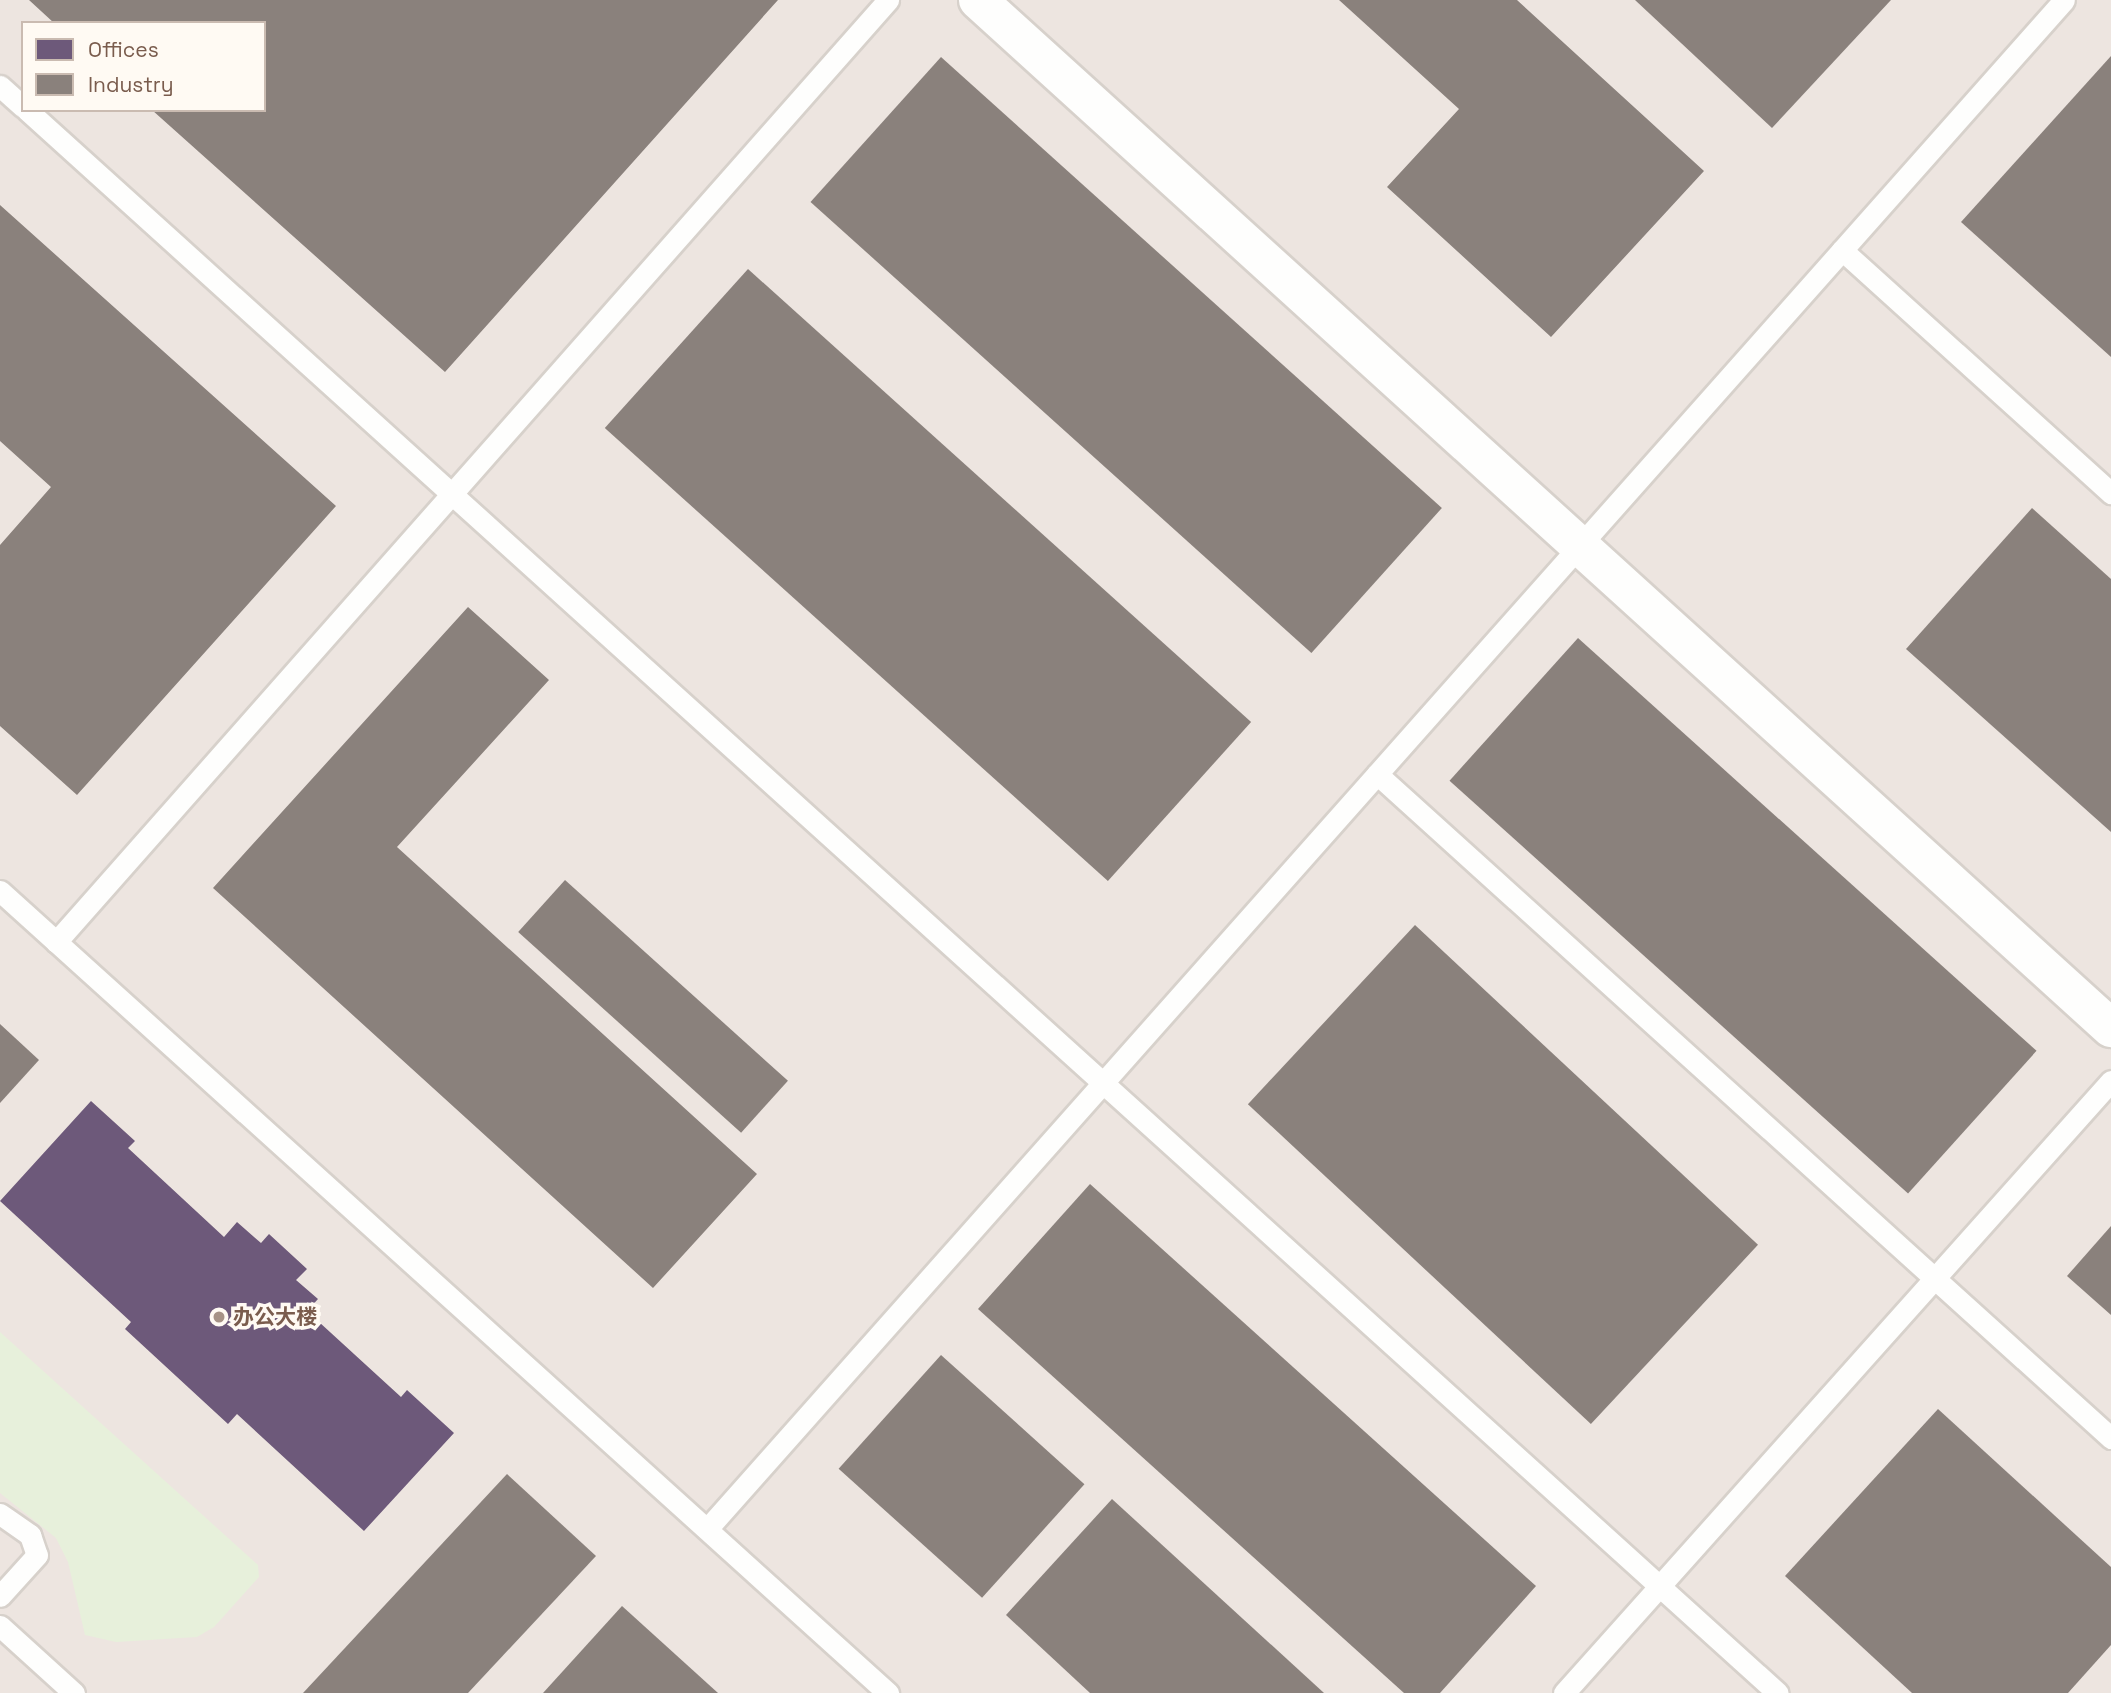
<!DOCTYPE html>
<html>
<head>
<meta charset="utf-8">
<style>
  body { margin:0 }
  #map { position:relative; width:2111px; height:1693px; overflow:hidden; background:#f9f5f0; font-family:"Space Grotesk","Noto Sans SC",sans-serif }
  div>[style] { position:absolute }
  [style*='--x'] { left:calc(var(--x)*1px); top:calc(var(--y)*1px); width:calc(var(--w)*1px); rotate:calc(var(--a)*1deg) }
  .industrial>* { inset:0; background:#ede5e0 }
  .green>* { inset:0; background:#e7f0db }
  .offices>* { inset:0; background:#6d597a }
  .industry>* { inset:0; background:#8a817c; transform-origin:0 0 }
  .roads { filter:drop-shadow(2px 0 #d7d1cb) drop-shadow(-2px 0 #d7d1cb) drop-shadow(0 2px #d7d1cb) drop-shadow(0 -2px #d7d1cb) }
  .service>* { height:21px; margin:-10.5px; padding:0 10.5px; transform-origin:10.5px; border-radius:10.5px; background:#fefefd }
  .minor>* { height:38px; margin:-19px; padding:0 19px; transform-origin:19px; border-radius:19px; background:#fefefd }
  .dots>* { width:19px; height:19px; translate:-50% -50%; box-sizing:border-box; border:4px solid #fffaf3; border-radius:50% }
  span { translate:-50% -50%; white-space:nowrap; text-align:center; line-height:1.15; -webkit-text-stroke:7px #fffaf3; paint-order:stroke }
  .poi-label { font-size:21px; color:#7a5c4d; font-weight:700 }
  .left { translate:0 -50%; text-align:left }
  .legend { position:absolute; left:21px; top:21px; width:245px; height:91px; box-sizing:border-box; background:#fffaf3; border:2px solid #cabbb1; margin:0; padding:9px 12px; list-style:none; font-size:21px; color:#7a5c4d }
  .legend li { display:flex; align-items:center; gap:14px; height:35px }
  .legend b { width:35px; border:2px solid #cabbb1 }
</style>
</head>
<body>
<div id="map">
  <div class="industrial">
    <div style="clip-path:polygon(evenodd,0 0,2111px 0,2111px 1693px,0 1693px,0 0,23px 23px,264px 23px,264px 110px,23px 110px,23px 23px)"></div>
  </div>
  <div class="green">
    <div style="clip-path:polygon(0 1332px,258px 1565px,259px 1577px,214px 1627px,197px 1637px,116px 1642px,85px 1635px,68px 1562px,56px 1538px,0 1493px)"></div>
  </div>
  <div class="offices">
    <div style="clip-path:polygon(91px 1101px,135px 1141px,128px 1148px,224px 1237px,237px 1222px,261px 1243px,269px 1234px,307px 1269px,296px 1280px,318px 1299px,307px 1311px,401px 1397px,407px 1390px,454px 1433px,364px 1531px,237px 1414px,228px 1424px,125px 1329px,131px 1322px,0 1201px)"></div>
  </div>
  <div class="industry">
    <div style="clip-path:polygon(29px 0,778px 0,445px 372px,152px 110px,264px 110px,264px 23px,54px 23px)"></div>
    <div style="clip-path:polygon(1339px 0,1517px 0,1704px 171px,1551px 337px,1387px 187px,1459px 109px)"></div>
    <div style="clip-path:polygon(1635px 0,1891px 0,1772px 128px)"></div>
    <div style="clip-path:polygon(2111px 56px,2111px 357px,1961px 222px)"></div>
    <div style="left:941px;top:57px;width:674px;height:195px;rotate:42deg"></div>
    <div style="clip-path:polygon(0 205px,336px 506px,77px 795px,0 726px,0 545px,51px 487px,0 441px)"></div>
    <div style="left:748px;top:269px;width:677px;height:214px;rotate:42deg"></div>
    <div style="clip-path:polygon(2032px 508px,2111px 579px,2111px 832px,1906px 649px)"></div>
    <div style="clip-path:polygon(468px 607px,549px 680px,397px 847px,757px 1174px,653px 1288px,213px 888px)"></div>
    <div style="left:1578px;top:638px;width:617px;height:192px;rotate:42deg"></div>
    <div style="left:565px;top:880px;width:300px;height:70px;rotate:42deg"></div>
    <div style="left:1415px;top:925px;width:469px;height:245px;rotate:43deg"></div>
    <div style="clip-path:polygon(0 1024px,39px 1060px,0 1103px)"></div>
    <div style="clip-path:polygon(1090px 1184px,1536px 1586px,1440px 1693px,1404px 1693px,978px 1309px)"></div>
    <div style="clip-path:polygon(2111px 1226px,2111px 1315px,2067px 1276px)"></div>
    <div style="left:941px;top:1355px;width:193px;height:153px;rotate:42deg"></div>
    <div style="clip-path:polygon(1938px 1409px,2111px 1567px,2111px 1645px,2068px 1693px,1912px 1693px,1785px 1576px)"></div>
    <div style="clip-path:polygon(507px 1474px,596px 1556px,468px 1693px,303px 1693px)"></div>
    <div style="clip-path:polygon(1112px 1499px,1324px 1693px,1090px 1693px,1006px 1615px)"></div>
    <div style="clip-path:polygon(622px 1606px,718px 1693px,543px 1693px)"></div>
  </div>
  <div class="roads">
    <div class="service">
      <div style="--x:0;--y:86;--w:31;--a:42"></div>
      <div style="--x:27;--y:110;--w:2360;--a:42.12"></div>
      <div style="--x:1842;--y:250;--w:363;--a:42.1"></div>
      <div style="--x:1377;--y:774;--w:990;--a:42.13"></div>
      <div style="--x:0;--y:891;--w:1197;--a:42.09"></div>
      <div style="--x:56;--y:942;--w:1257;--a:-48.55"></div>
      <div style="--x:0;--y:1514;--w:37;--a:35"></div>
      <div style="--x:30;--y:1535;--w:21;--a:71"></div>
      <div style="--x:37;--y:1555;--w:55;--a:132.1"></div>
      <div style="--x:707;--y:1529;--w:2044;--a:-48.41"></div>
      <div style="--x:0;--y:1626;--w:100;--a:42.2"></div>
      <div style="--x:1564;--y:1693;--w:821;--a:-48.21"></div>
    </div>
    <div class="minor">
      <div style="--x:978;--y:0;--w:1530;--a:42.22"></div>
    </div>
  </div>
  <div class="dots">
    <div style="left:219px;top:1317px;background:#a69286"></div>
  </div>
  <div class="poi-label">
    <span class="left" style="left:233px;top:1317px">办公大楼</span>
  </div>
  <ul class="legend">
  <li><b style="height:19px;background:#6d597a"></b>Offices</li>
  <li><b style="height:19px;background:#8a817c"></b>Industry</li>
  </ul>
</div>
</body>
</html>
